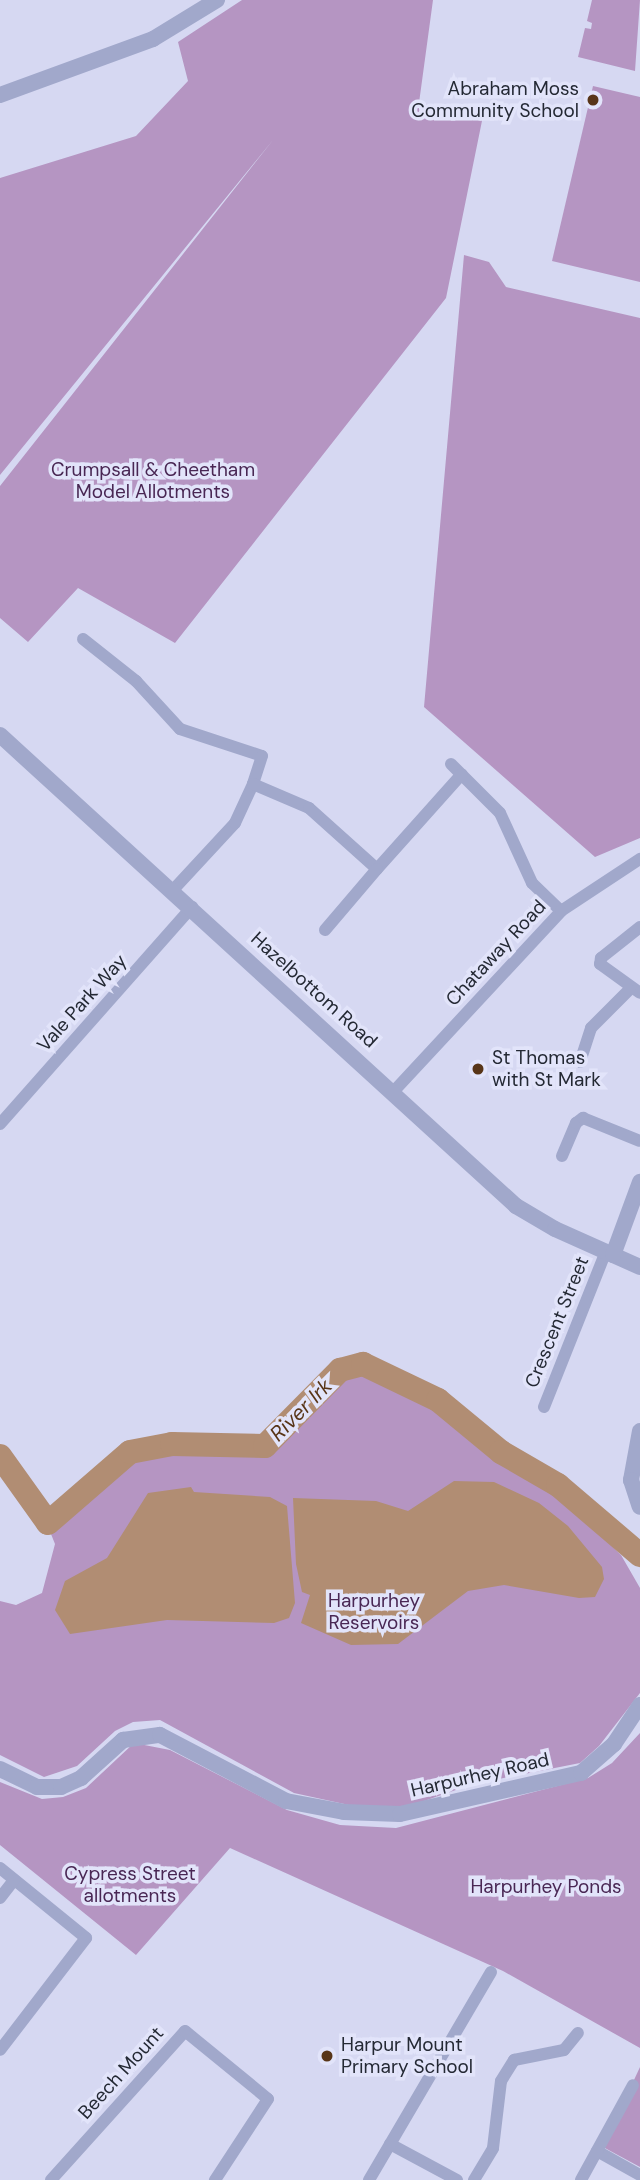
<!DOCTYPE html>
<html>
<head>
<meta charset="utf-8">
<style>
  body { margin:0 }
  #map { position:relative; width:640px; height:2180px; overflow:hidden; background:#d6d8f2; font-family:"DM Sans",sans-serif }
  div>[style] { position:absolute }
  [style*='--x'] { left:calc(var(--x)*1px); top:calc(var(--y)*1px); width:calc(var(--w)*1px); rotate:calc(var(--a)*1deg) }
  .green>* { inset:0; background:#b595c2 }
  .water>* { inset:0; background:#b18d73 }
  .river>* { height:24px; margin:-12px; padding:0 12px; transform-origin:12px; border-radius:12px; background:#b18d73 }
  .minor>* { height:12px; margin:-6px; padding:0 6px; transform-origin:6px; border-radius:6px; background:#a1a8cb }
  .tertiary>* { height:16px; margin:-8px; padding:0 8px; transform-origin:8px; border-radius:8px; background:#a1a8cb }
  .dots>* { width:19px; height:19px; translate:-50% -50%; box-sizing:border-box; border:4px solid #e2e4fa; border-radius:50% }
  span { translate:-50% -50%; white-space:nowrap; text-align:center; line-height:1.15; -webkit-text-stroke:7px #e2e4fa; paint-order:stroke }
  .poi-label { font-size:19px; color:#242934 }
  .right { translate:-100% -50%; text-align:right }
  .left { translate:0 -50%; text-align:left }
  .park-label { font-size:19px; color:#492754 }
  .street-label { font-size:19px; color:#242934 }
  .water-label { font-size:21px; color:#583518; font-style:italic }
</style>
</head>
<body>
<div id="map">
  <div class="green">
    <div style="clip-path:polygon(242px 0,433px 0,419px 103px,484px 111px,446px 298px,175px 643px,78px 588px,28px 642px,0 618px,0 486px,273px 140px,0 475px,0 178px,136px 136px,188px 81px,178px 42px)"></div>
    <div style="clip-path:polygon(592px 0,640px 0,635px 71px,578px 57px,585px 28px,591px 29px,592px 23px,587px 21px)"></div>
    <div style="clip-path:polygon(593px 86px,640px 97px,640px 282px,552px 261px)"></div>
    <div style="clip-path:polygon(464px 255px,489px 262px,506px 287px,640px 318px,640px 838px,595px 857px,424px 707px)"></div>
    <div style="clip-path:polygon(364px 1372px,434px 1408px,498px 1462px,557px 1492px,621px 1555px,640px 1588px,640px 1693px,599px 1746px,580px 1763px,473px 1784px,404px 1808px,358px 1807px,294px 1793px,160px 1720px,133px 1722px,115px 1731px,77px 1766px,44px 1777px,0 1755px,0 1601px,16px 1605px,42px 1593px,55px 1544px,49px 1529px,133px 1458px,169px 1450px,266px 1451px,341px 1379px)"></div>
    <div style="clip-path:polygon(640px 1733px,640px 2048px,503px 1971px,230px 1848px,136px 1955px,0 1845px,0 1782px,42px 1799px,63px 1797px,86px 1788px,134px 1743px,170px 1750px,287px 1810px,340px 1825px,396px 1828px,588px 1778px,612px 1763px)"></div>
    <div style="clip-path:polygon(640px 2067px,640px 2167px,603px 2147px)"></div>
  </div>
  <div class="water">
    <div style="clip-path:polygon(454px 1481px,494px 1482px,539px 1503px,568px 1526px,602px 1567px,604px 1579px,595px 1597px,579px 1598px,504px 1585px,468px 1591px,398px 1644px,351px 1645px,301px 1623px,310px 1595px,302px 1592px,296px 1564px,293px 1498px,376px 1501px,408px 1511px)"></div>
    <div style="clip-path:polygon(191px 1487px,194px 1492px,270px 1497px,287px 1506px,295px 1603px,289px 1618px,274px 1623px,167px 1620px,70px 1634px,55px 1610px,65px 1581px,107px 1558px,148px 1493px)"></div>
  </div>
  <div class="river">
    <div style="--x:0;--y:1456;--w:82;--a:54.4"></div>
    <div style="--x:48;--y:1523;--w:108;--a:-40.9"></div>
    <div style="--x:130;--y:1452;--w:43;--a:-10.8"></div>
    <div style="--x:172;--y:1444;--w:93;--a:1.2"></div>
    <div style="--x:265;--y:1446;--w:107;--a:-45.4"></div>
    <div style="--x:340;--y:1370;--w:24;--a:-15"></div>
    <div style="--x:363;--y:1364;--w:83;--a:25.6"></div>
    <div style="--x:438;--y:1400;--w:82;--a:39.5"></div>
    <div style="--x:501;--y:1452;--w:66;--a:30.1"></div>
    <div style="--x:558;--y:1485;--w:108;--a:40.5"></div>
  </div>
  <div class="minor">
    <div style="--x:83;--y:639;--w:68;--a:38.4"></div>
    <div style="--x:136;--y:681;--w:65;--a:47.5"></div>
    <div style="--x:180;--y:729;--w:86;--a:18.2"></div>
    <div style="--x:262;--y:756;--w:29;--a:108"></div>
    <div style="--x:451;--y:764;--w:69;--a:45"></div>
    <div style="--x:500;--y:813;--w:77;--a:65.4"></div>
    <div style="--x:532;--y:883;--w:40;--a:44"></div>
    <div style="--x:173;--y:890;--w:91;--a:-47.2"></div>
    <div style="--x:235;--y:823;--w:43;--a:-65.2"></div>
    <div style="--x:253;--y:784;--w:61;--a:23.2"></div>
    <div style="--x:309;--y:808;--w:91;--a:41.9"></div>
    <div style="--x:377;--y:869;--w:127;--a:-48.2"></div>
    <div style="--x:640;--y:927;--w:50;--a:141.5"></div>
    <div style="--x:601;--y:958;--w:6;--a:99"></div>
    <div style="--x:600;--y:964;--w:49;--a:35.9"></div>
    <div style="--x:325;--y:930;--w:80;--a:-49.6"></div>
    <div style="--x:580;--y:1062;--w:36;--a:-72"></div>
    <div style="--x:591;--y:1028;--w:54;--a:-45"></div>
    <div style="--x:394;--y:1091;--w:246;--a:-47.1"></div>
    <div style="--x:561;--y:911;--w:95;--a:-33.4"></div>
    <div style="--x:0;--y:1124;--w:290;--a:-48.5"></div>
    <div style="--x:562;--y:1156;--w:36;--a:-67"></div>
    <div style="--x:576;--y:1123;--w:9;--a:-36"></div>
    <div style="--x:583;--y:1118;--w:61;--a:22"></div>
    <div style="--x:544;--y:1407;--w:168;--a:-68.3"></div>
    <div style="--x:0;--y:1868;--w:111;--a:39.1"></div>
    <div style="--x:86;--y:1938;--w:141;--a:127.5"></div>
    <div style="--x:0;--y:1898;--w:23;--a:-52"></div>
    <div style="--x:390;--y:2144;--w:76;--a:28.2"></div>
    <div style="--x:597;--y:2151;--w:49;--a:29.2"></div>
    <div style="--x:51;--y:2180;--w:200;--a:-48"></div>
    <div style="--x:185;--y:2031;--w:107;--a:39.3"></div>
    <div style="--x:268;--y:2099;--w:97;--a:123.2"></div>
    <div style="--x:369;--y:2180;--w:241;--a:-59.6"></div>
    <div style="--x:474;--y:2180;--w:37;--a:-59"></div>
    <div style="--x:493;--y:2148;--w:67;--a:-83.2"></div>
    <div style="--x:501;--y:2081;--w:25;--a:-58"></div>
    <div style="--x:514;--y:2060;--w:51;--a:-11.3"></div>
    <div style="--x:564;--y:2050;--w:22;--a:-51"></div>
    <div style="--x:581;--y:2180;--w:108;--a:-61.3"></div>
  </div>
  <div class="tertiary">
    <div style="--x:0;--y:95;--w:163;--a:-20.1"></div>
    <div style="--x:153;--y:39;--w:75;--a:-31.4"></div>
    <div style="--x:0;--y:735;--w:699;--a:42.39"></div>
    <div style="--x:516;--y:1206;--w:45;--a:30.5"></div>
    <div style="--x:555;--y:1229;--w:93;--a:24.1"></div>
    <div style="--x:613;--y:1255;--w:78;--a:-69.7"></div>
    <div style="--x:640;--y:1431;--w:50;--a:100.4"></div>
    <div style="--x:631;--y:1480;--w:28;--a:72"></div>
    <div style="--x:0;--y:1769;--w:41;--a:25.9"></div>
    <div style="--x:37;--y:1787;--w:24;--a:0"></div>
    <div style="--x:61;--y:1787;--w:22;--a:-24"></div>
    <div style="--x:81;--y:1778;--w:57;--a:-42.1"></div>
    <div style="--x:123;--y:1740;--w:37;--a:-8"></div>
    <div style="--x:160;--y:1735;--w:142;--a:27.6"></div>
    <div style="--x:286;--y:1801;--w:59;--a:10.7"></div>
    <div style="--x:344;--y:1812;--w:56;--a:2"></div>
    <div style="--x:400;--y:1814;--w:186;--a:-12.8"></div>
    <div style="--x:581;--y:1773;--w:44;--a:-41.3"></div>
    <div style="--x:614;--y:1744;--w:47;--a:-56.3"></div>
  </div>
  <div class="dots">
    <div style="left:593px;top:100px;background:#583518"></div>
    <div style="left:478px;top:1069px;background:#583518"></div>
    <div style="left:327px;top:2056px;background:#583518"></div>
  </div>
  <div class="poi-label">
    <span class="right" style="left:579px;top:100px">Abraham Moss<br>Community School</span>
    <span class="left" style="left:492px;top:1069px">St Thomas<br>with St Mark</span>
    <span class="left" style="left:341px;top:2056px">Harpur Mount<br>Primary School</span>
  </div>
  <div class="park-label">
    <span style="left:153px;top:481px">Crumpsall &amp; Cheetham<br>Model Allotments</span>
    <span style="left:374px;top:1612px">Harpurhey<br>Reservoirs</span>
    <span style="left:130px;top:1885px">Cypress Street<br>allotments</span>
    <span style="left:546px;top:1887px">Harpurhey Ponds</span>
  </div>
  <div class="street-label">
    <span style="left:496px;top:953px;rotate:-47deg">Chataway Road</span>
    <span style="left:314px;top:990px;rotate:42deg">Hazelbottom Road</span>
    <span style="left:82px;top:1003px;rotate:-48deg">Vale Park Way</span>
    <span style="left:557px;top:1322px;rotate:-68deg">Crescent Street</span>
    <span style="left:480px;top:1775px;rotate:-13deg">Harpurhey Road</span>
    <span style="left:121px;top:2073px;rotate:-48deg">Beech Mount</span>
  </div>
  <div class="water-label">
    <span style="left:301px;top:1410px;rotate:-45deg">River Irk</span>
  </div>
</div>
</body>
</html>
